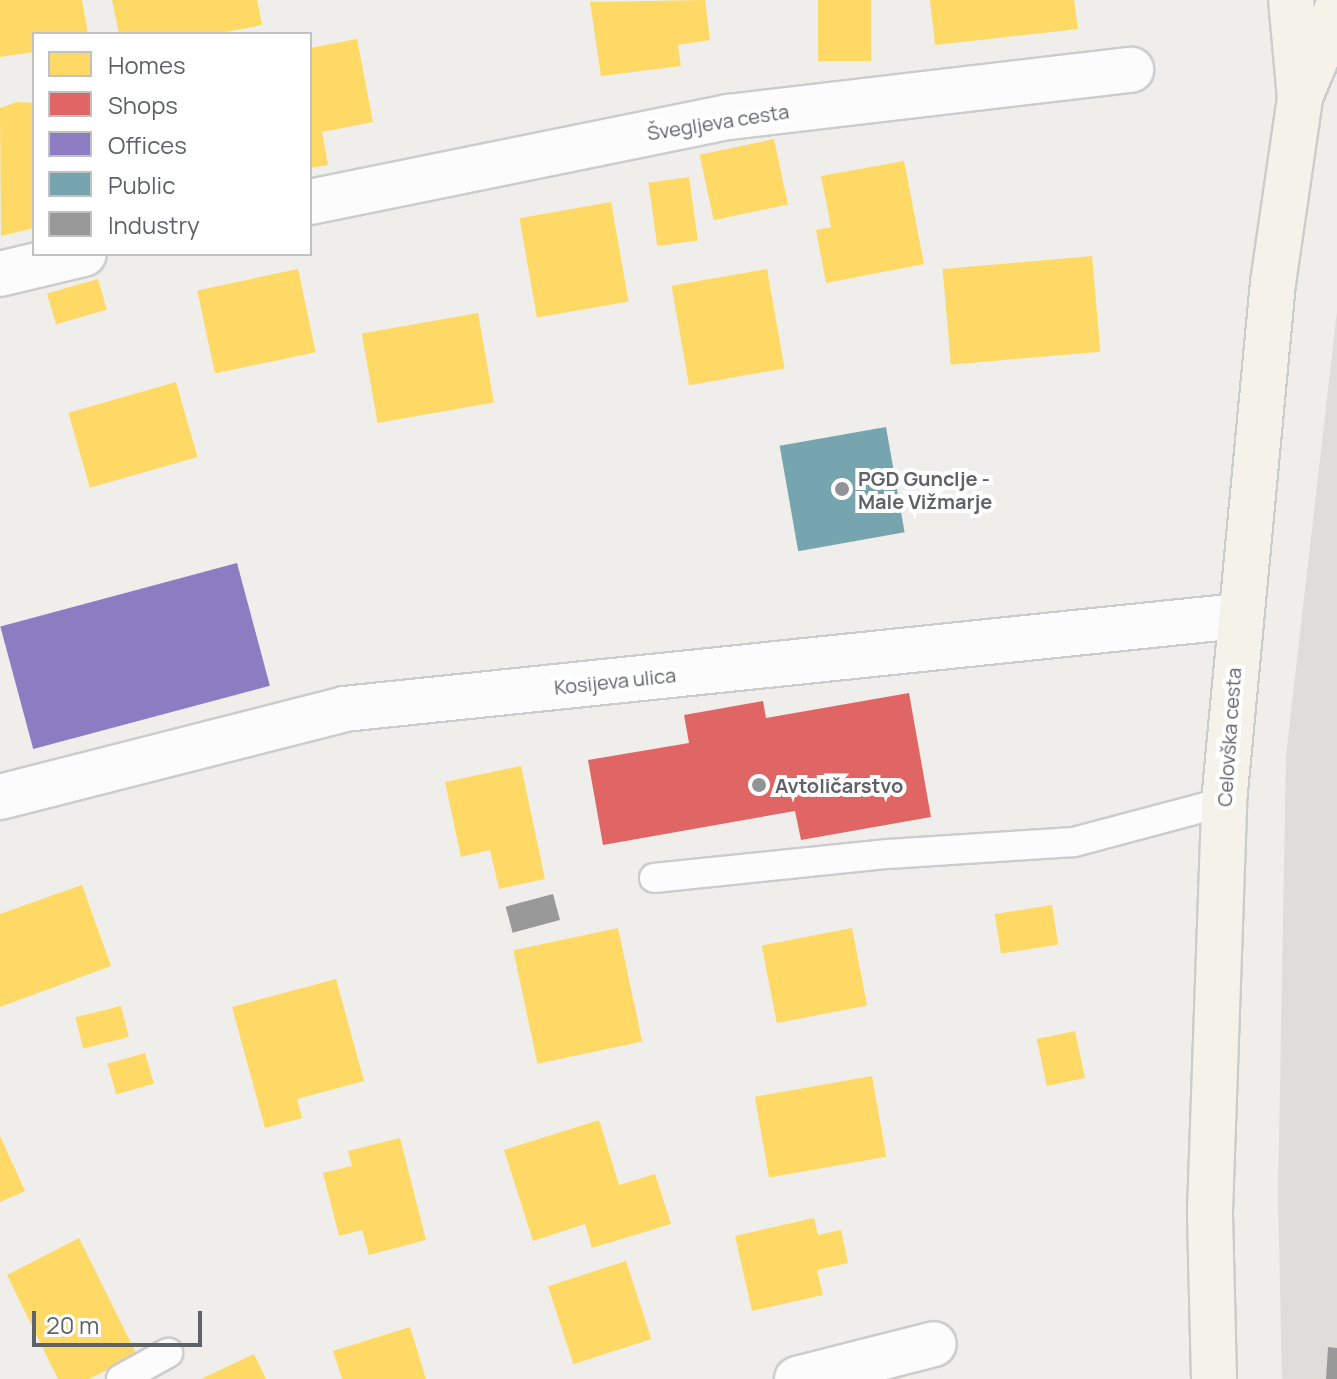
<!DOCTYPE html>
<html>
<head>
<meta charset="utf-8">
<style>
  body { margin:0 }
  #map { position:relative; width:1337px; height:1379px; overflow:hidden; background:#efeeea; font-family:Manrope,sans-serif }
  div>[style] { position:absolute }
  [style*='--x'] { left:calc(var(--x)*1px); top:calc(var(--y)*1px); width:calc(var(--w)*1px); rotate:calc(var(--a)*1deg) }
  .industrial>* { inset:0; background:#dfddda }
  .homes>* { inset:0; background:#ffd966; transform-origin:0 0 }
  .shops>* { inset:0; background:#e06666 }
  .offices>* { inset:0; background:#8e7cc3; transform-origin:0 0 }
  .public>* { inset:0; background:#76a5af; transform-origin:0 0 }
  .industry>* { inset:0; background:#999; transform-origin:0 0 }
  .roads { filter:drop-shadow(2px 0 #cbcccc) drop-shadow(-2px 0 #cbcccc) drop-shadow(0 2px #cbcccc) drop-shadow(0 -2px #cbcccc) }
  .service>* { height:28px; margin:-14px; padding:0 14px; transform-origin:14px; border-radius:14px; background:#fdfcfc }
  .minor>* { height:44px; margin:-22px; padding:0 22px; transform-origin:22px; border-radius:22px; background:#fdfcfc }
  .primary>* { height:44px; margin:-22px; padding:0 22px; transform-origin:22px; border-radius:22px; background:#f4f2e9 }
  .dots>* { width:22px; height:22px; translate:-50% -50%; box-sizing:border-box; border:4px solid #fff; border-radius:50% }
  span { translate:-50% -50%; white-space:nowrap; text-align:center; line-height:1.15; -webkit-text-stroke:8px #fff; paint-order:stroke }
  .street-label { font-size:20px; color:#5f6368 }
  .poi-label { font-size:20px; color:#5f6368; font-weight:700 }
  .left { translate:0 -50%; text-align:left }
  .legend { position:absolute; left:32px; top:32px; width:280px; height:224px; box-sizing:border-box; background:#fff; border:2px solid #bfc1c3; margin:0; padding:10px 14px; list-style:none; font-size:24px; color:#5f6368 }
  .legend li { display:flex; align-items:center; gap:16px; height:40px }
  .legend b { width:40px; border:2px solid #bfc1c3 }
  .scale { position:absolute; left:32px; top:1311px; width:170px; height:36px; box-sizing:border-box; border:4px solid #5f6368; border-top:0; padding-left:10px; font-size:24px; line-height:28px; white-space:nowrap; color:#5f6368; -webkit-text-stroke:6px #fff; paint-order:stroke }
</style>
</head>
<body>
<div id="map">
  <div class="industrial">
    <div style="clip-path:polygon(1337px 311px,1337px 1379px,1282px 1379px,1278px 1194px,1286px 755px)"></div>
  </div>
  <div class="homes">
    <div style="clip-path:polygon(0 0,82px 0,88px 34px,34px 34px,34px 52px,0 57px)"></div>
    <div style="clip-path:polygon(112px 0,257px 0,262px 25px,216px 34px,119px 34px)"></div>
    <div style="clip-path:polygon(705px 0,710px 40px,678px 45px,681px 66px,601px 76px,590px 2px)"></div>
    <div style="left:818px;top:0;width:53px;height:61px"></div>
    <div style="clip-path:polygon(930px 0,1074px 0,1078px 29px,935px 45px)"></div>
    <div style="clip-path:polygon(357px 39px,373px 122px,322px 132px,328px 165px,310px 168px,310px 48px)"></div>
    <div style="clip-path:polygon(17px 102px,34px 103px,34px 228px,1px 236px,0 108px)"></div>
    <div style="left:774px;top:139px;width:67px;height:76px;rotate:78deg"></div>
    <div style="clip-path:polygon(904px 161px,924px 264px,826px 283px,816px 230px,831px 227px,821px 176px)"></div>
    <div style="left:689px;top:177px;width:64px;height:41px;rotate:82deg"></div>
    <div style="left:611px;top:202px;width:101px;height:93px;rotate:80deg"></div>
    <div style="left:1092px;top:256px;width:96px;height:150px;rotate:85deg"></div>
    <div style="left:298px;top:269px;width:85px;height:103px;rotate:78deg"></div>
    <div style="left:767px;top:269px;width:101px;height:97px;rotate:80deg"></div>
    <div style="left:98px;top:279px;width:32px;height:53px;rotate:74deg"></div>
    <div style="left:478px;top:313px;width:91px;height:118px;rotate:80deg"></div>
    <div style="left:176px;top:382px;width:78px;height:112px;rotate:74deg"></div>
    <div style="clip-path:polygon(521px 766px,545px 879px,499px 889px,490px 850px,461px 857px,445px 782px)"></div>
    <div style="clip-path:polygon(82px 885px,111px 966px,0 1007px,0 914px)"></div>
    <div style="left:1052px;top:905px;width:40px;height:58px;rotate:81deg"></div>
    <div style="left:618px;top:928px;width:116px;height:107px;rotate:78deg"></div>
    <div style="left:852px;top:928px;width:79px;height:92px;rotate:79deg"></div>
    <div style="clip-path:polygon(336px 979px,364px 1081px,297px 1099px,302px 1118px,265px 1128px,232px 1007px)"></div>
    <div style="left:121px;top:1006px;width:32px;height:47px;rotate:76deg"></div>
    <div style="left:1075px;top:1031px;width:48px;height:39px;rotate:78deg"></div>
    <div style="left:145px;top:1053px;width:32px;height:39px;rotate:74deg"></div>
    <div style="left:872px;top:1076px;width:82px;height:119px;rotate:80deg"></div>
    <div style="clip-path:polygon(599px 1120px,619px 1185px,655px 1174px,671px 1224px,592px 1248px,585px 1224px,533px 1241px,504px 1150px)"></div>
    <div style="clip-path:polygon(0 1136px,25px 1191px,0 1202px)"></div>
    <div style="clip-path:polygon(400px 1138px,426px 1240px,369px 1255px,362px 1230px,339px 1236px,323px 1173px,352px 1166px,348px 1151px)"></div>
    <div style="clip-path:polygon(814px 1218px,818px 1235px,841px 1230px,848px 1263px,817px 1270px,823px 1295px,752px 1311px,735px 1236px)"></div>
    <div style="clip-path:polygon(79px 1238px,137px 1355px,89px 1379px,58px 1379px,7px 1275px)"></div>
    <div style="left:626px;top:1261px;width:82px;height:82px;rotate:72deg"></div>
    <div style="clip-path:polygon(410px 1327px,426px 1379px,342px 1379px,333px 1351px)"></div>
    <div style="clip-path:polygon(254px 1354px,266px 1379px,201px 1379px)"></div>
  </div>
  <div class="shops">
    <div style="clip-path:polygon(909px 693px,931px 817px,801px 840px,795px 811px,603px 845px,588px 760px,689px 743px,684px 715px,763px 701px,766px 718px)"></div>
  </div>
  <div class="offices">
    <div style="left:237px;top:563px;width:127px;height:245px;rotate:75deg"></div>
  </div>
  <div class="public">
    <div style="left:886px;top:427px;width:107px;height:108px;rotate:80deg"></div>
  </div>
  <div class="industry">
    <div style="left:553px;top:894px;width:27px;height:49px;rotate:75deg"></div>
    <div style="clip-path:polygon(1328px 1347px,1337px 1348px,1337px 1379px,1326px 1379px)"></div>
  </div>
  <div class="roads">
    <div class="service">
      <div style="--x:654;--y:878;--w:235;--a:-5.9"></div>
      <div style="--x:888;--y:854;--w:186;--a:-3.7"></div>
      <div style="--x:1074;--y:842;--w:155;--a:-14.9"></div>
      <div style="--x:121;--y:1379;--w:54;--a:-29"></div>
    </div>
    <div class="minor">
      <div style="--x:310;--y:202;--w:427;--a:-11.5"></div>
      <div style="--x:728;--y:117;--w:406;--a:-6.7"></div>
      <div style="--x:0;--y:274;--w:86;--a:-13.4"></div>
      <div style="--x:0;--y:797;--w:355;--a:-14.3"></div>
      <div style="--x:344;--y:709;--w:899;--a:-5.94"></div>
      <div style="--x:797;--y:1379;--w:141;--a:-14.3"></div>
    </div>
    <div class="primary">
      <div style="--x:1302;--y:92;--w:90;--a:-67.1"></div>
      <div style="--x:1214;--y:1379;--w:168;--a:-91.4"></div>
      <div style="--x:1210;--y:1211;--w:409;--a:-88"></div>
      <div style="--x:1224;--y:802;--w:521;--a:-84.61"></div>
      <div style="--x:1273;--y:283;--w:187;--a:-81.7"></div>
      <div style="--x:1300;--y:98;--w:98;--a:-95.2"></div>
    </div>
  </div>
  <div class="dots">
    <div style="left:842px;top:489px;background:#919496"></div>
    <div style="left:759px;top:785px;background:#919496"></div>
  </div>
  <div class="street-label">
    <span style="left:718px;top:122px;rotate:-9deg">Švegljeva cesta</span>
    <span style="left:615px;top:681px;rotate:-6deg">Kosijeva ulica</span>
    <span style="left:1229px;top:737px;rotate:-86deg">Celovška cesta</span>
  </div>
  <div class="poi-label">
    <span class="left" style="left:858px;top:490px">PGD Gunclje -<br>Male Vižmarje</span>
    <span class="left" style="left:775px;top:785px">Avtoličarstvo</span>
  </div>
  <ul class="legend">
  <li><b style="height:22px;background:#ffd966"></b>Homes</li>
  <li><b style="height:22px;background:#e06666"></b>Shops</li>
  <li><b style="height:22px;background:#8e7cc3"></b>Offices</li>
  <li><b style="height:22px;background:#76a5af"></b>Public</li>
  <li><b style="height:22px;background:#999"></b>Industry</li>
  </ul>
  <div class="scale">20 m</div>
</div>
</body>
</html>
